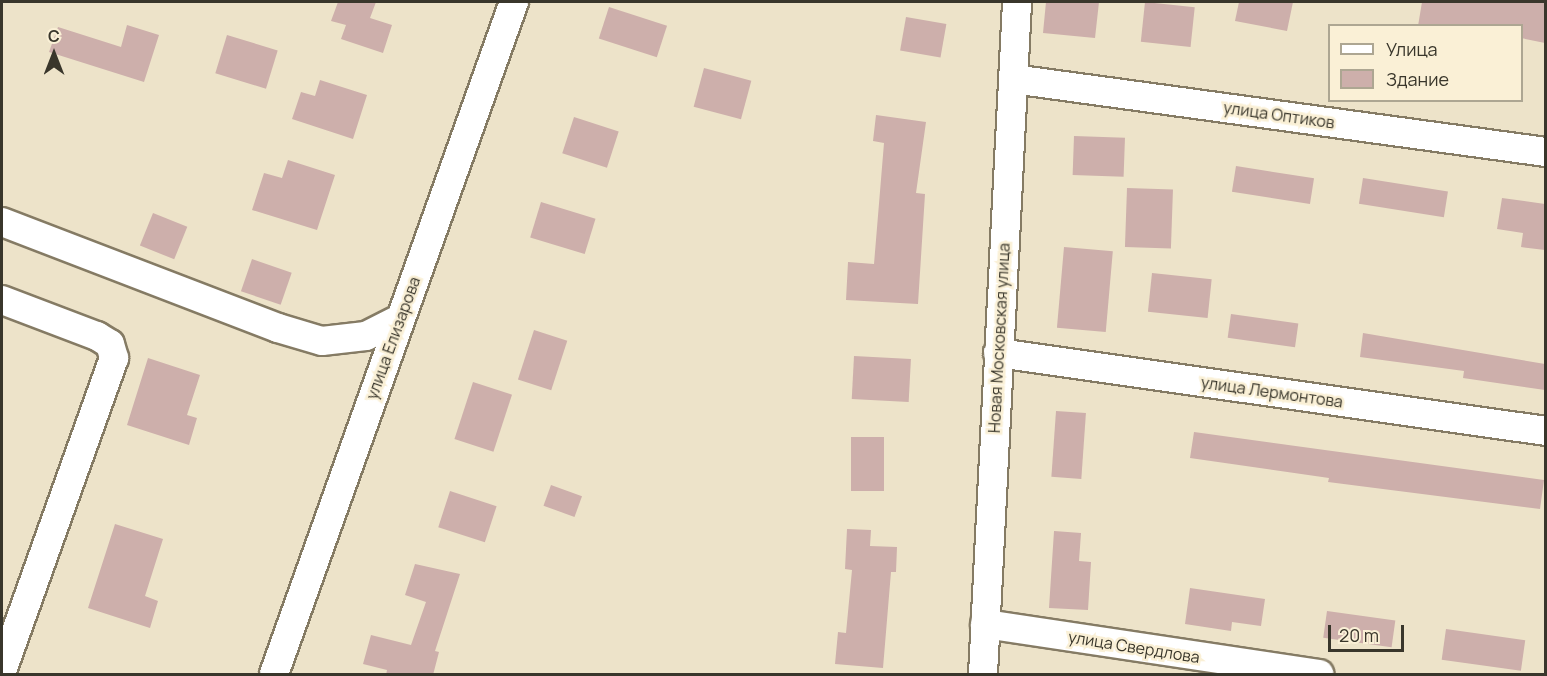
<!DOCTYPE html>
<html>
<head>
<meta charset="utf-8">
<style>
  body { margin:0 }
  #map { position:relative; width:1547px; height:676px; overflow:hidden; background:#ede3c9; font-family:Manrope,sans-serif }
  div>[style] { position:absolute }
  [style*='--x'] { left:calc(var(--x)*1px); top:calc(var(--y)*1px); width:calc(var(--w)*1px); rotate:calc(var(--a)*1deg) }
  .building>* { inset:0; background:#cdafab; transform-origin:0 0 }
  .roads { filter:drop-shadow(2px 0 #857b64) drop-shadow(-2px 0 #857b64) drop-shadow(0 2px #857b64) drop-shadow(0 -2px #857b64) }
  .minor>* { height:28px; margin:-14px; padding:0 14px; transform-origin:14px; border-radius:14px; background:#fff }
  span { translate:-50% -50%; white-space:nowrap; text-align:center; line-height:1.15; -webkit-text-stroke:5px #faf0d6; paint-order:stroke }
  .street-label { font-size:16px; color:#39362b }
  .frame { position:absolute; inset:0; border:3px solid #39362b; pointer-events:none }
  .legend { position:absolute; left:1328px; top:24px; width:195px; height:78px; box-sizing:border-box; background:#faf0d6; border:2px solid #ada692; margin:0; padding:8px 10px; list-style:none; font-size:18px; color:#39362b }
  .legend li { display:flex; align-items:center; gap:12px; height:30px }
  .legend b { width:30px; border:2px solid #ada692 }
  .north { position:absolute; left:24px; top:24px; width:60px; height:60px; -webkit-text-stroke:4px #faf0d6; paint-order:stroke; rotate:0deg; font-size:16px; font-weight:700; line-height:24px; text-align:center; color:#39362b }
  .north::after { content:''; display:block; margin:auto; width:21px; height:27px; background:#39362b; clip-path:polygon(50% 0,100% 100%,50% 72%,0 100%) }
  .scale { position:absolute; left:1328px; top:625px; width:76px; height:27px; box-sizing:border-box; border:3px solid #39362b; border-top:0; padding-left:8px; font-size:18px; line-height:21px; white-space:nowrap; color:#39362b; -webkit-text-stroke:4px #faf0d6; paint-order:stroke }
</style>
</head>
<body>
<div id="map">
  <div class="building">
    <div style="clip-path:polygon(338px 2px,376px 2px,370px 18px,392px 25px,383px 53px,341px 39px,346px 25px,331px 21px)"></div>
    <div style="clip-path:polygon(1046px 2px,1099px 2px,1095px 38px,1043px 33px)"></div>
    <div style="left:1145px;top:2px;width:50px;height:40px;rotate:6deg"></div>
    <div style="clip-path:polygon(1239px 2px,1293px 2px,1287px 31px,1235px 21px)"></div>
    <div style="clip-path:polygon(1422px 2px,1545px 2px,1545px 43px,1521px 38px,1521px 26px,1418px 26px)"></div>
    <div style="left:609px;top:7px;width:61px;height:33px;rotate:18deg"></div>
    <div style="left:906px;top:17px;width:41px;height:34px;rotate:10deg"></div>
    <div style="clip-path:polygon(127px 25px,159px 35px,144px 82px,49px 52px,58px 27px,121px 47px)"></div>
    <div style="left:227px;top:35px;width:53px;height:40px;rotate:17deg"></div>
    <div style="left:704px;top:68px;width:49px;height:40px;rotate:15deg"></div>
    <div style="clip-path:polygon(320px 80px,367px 95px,353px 139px,292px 119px,301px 92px,315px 96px)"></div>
    <div style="clip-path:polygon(876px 115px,926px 122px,916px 193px,925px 194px,918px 304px,846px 300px,848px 262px,874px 264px,884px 143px,873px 141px)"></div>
    <div style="left:574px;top:117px;width:47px;height:38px;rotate:18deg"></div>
    <div style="left:1074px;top:136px;width:51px;height:39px;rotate:2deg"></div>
    <div style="clip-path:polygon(288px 160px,335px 175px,317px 230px,252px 210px,264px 173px,282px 178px)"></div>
    <div style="left:1236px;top:166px;width:79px;height:26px;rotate:9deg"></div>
    <div style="left:1363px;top:178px;width:86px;height:26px;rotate:9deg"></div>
    <div style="left:1127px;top:188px;width:46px;height:59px;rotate:2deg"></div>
    <div style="clip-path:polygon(1502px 198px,1545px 204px,1545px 250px,1521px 247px,1523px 233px,1497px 229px)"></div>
    <div style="left:541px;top:202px;width:57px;height:37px;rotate:17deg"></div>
    <div style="left:153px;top:213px;width:37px;height:35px;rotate:22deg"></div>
    <div style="left:1064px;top:247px;width:49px;height:81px;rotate:5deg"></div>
    <div style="left:252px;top:259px;width:42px;height:34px;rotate:19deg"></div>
    <div style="left:1152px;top:273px;width:60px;height:39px;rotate:6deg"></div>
    <div style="left:1231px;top:314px;width:68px;height:24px;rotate:8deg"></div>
    <div style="left:534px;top:330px;width:35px;height:52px;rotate:18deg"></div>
    <div style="clip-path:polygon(1363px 333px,1545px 364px,1545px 390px,1463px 378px,1464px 371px,1360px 357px)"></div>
    <div style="left:854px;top:356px;width:57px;height:43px;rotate:3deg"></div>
    <div style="clip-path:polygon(148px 358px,200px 375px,187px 415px,197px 418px,189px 445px,127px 425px)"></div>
    <div style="left:473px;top:382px;width:41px;height:60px;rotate:18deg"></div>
    <div style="left:1056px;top:411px;width:30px;height:66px;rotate:4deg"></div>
    <div style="clip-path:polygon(1194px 432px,1544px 480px,1540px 509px,1328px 482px,1329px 478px,1190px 458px)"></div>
    <div style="left:851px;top:437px;width:33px;height:54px"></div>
    <div style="left:551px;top:485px;width:33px;height:22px;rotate:20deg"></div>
    <div style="left:450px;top:491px;width:49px;height:38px;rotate:18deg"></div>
    <div style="clip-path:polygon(115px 524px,163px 539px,145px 596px,158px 601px,150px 628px,88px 608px)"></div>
    <div style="clip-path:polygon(847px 529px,871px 530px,870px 546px,897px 547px,896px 572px,891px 572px,883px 668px,835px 664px,838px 632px,846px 633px,852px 570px,845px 569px)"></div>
    <div style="clip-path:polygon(1054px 531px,1081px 533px,1079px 561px,1091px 562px,1088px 610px,1049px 608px)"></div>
    <div style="clip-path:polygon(415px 564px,460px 574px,435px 651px,439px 652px,433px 675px,386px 675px,387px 670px,363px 664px,371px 635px,411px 645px,426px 602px,405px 595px)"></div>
    <div style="clip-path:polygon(1190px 588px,1265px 599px,1261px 626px,1232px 622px,1231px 631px,1185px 624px)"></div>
    <div style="left:1327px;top:611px;width:69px;height:27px;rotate:8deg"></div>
    <div style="left:1446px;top:629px;width:80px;height:31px;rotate:8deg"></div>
  </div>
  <div class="roads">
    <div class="minor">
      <div style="--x:1013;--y:79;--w:538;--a:7.8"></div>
      <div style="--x:2;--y:222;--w:296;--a:21"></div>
      <div style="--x:278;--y:328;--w:46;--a:16.5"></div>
      <div style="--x:322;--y:341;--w:44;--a:-6.5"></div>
      <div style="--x:366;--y:336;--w:36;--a:-27"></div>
      <div style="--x:2;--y:300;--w:102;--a:20.8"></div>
      <div style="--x:97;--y:336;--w:15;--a:32"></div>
      <div style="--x:110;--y:344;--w:15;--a:74"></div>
      <div style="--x:114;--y:358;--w:332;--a:109.7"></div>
      <div style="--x:998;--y:353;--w:554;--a:8.1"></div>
      <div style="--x:985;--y:624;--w:338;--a:8.5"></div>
      <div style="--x:274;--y:674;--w:714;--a:-70.35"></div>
      <div style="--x:983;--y:674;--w:673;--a:-87.1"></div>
    </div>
  </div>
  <div class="street-label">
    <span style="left:1279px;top:115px;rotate:8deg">улица Оптиков</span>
    <span style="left:393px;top:338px;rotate:-70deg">улица Елизарова</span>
    <span style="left:999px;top:338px;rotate:-87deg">Новая Московская улица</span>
    <span style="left:1272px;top:392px;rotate:8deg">улица Лермонтова</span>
    <span style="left:1134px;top:647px;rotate:9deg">улица Свердлова</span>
  </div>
  <div class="frame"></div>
  <ul class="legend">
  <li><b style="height:8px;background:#fff"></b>Улица</li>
  <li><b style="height:16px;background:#cdafab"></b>Здание</li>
  </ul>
  <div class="north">С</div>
  <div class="scale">20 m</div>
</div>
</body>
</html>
